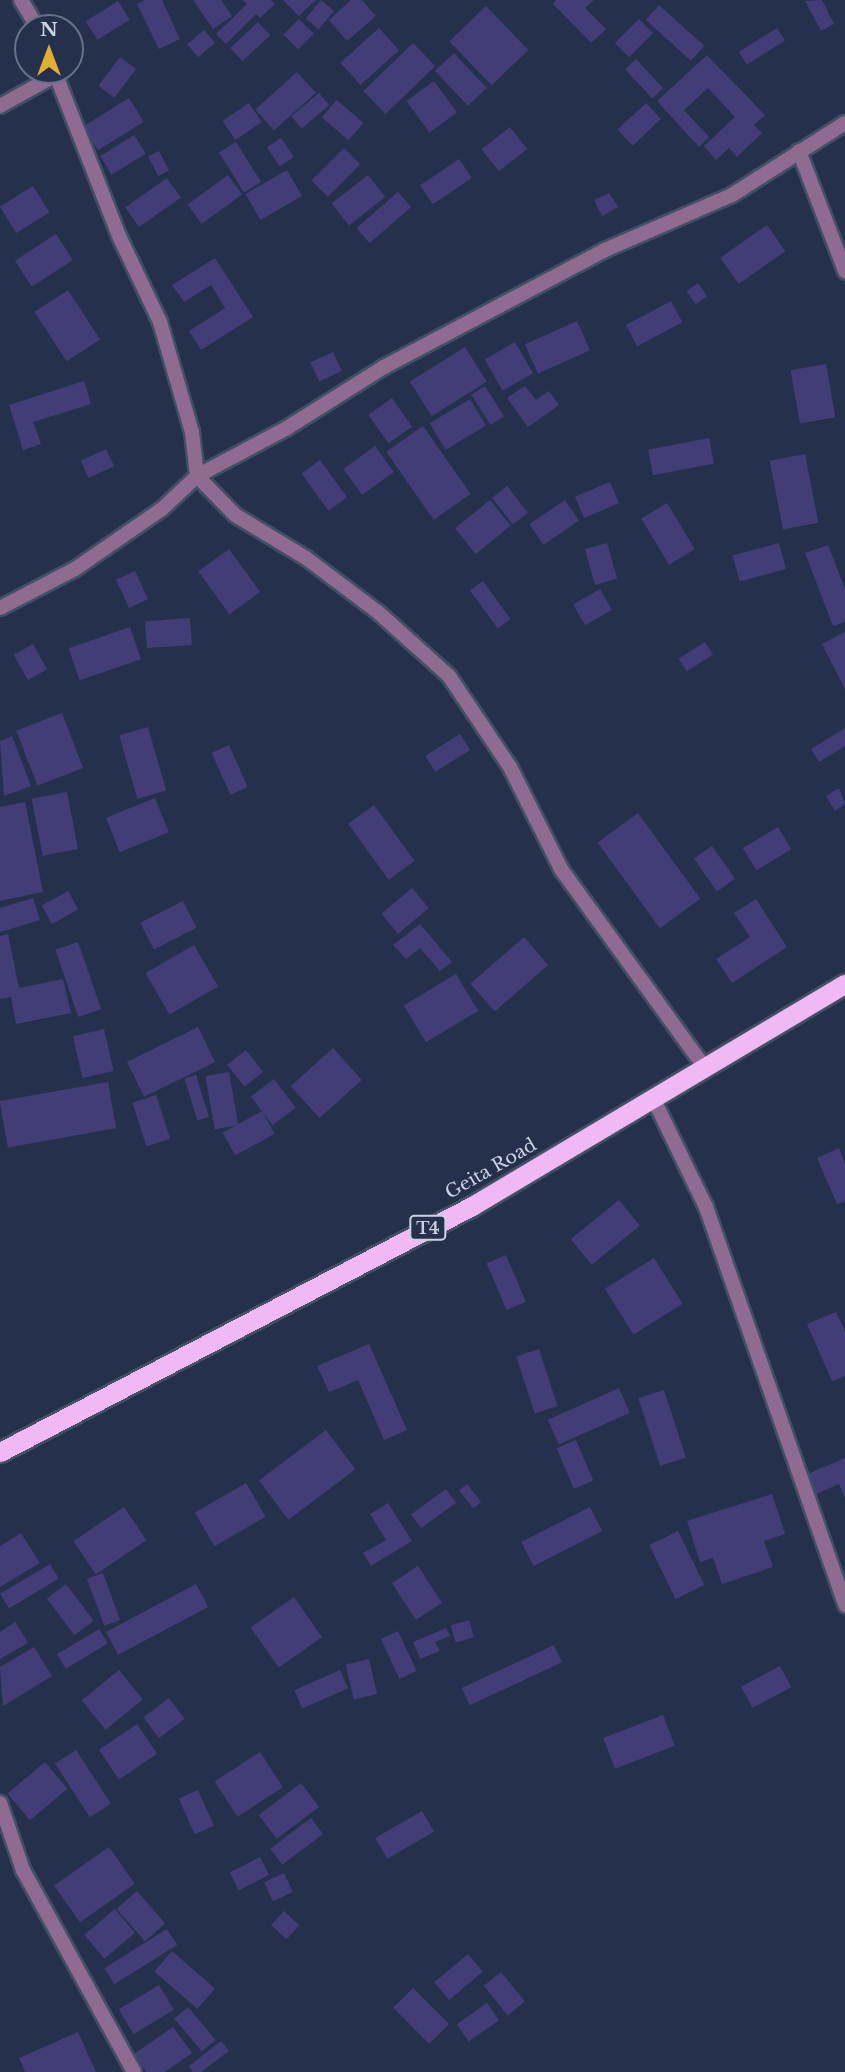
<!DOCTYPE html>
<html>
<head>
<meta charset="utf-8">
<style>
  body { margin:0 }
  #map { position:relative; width:845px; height:2072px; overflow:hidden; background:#25314c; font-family:"Libre Baskerville",serif }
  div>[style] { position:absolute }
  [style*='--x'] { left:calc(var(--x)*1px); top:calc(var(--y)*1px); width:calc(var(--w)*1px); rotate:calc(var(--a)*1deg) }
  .building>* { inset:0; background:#423c77; transform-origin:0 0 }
  .roads { filter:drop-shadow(2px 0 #434e67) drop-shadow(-2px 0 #434e67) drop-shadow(0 2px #434e67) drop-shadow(0 -2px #434e67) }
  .minor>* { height:14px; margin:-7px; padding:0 7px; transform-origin:7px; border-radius:7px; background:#8f6b91 }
  .trunk>* { height:19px; margin:-9.5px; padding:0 9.5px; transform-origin:9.5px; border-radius:9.5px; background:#f0b9f3 }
  span { translate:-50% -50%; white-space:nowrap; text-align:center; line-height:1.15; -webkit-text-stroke:5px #25314c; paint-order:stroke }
  .shield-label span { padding:2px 5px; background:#25314c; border:2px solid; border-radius:5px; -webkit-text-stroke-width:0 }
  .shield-label { font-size:16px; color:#cad2e4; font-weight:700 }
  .street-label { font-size:18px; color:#cad2e4 }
  .north { position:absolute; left:14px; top:14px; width:70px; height:70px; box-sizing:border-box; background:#25314c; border:2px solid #677189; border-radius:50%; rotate:0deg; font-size:19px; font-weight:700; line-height:28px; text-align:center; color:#cad2e4 }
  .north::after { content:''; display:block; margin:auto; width:24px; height:32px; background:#e1af34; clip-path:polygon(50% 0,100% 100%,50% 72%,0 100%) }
</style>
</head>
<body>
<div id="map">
  <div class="building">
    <div style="clip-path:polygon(145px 0,162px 0,180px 39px,159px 49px,137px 4px)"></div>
    <div style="clip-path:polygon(193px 0,221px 0,232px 16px,213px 29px)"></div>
    <div style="clip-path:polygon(243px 0,271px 0,275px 4px,260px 18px,256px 14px,226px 44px,216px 34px,247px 4px)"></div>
    <div style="clip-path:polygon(283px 0,316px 0,299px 16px)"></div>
    <div style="left:321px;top:0;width:17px;height:24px;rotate:40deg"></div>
    <div style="clip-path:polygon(351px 0,362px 0,376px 16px,347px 41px,329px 20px)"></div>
    <div style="clip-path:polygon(556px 0,594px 0,585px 8px,606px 29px,591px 43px,553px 4px)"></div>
    <div style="clip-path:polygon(822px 0,834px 24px,821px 31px,805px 1px)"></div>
    <div style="left:118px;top:1px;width:22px;height:38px;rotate:58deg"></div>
    <div style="left:659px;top:5px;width:61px;height:20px;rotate:42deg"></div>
    <div style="left:486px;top:6px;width:61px;height:51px;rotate:46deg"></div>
    <div style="left:299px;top:19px;width:21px;height:22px;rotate:45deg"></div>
    <div style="left:639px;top:19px;width:20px;height:34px;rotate:45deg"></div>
    <div style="left:258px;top:22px;width:18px;height:38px;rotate:47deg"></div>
    <div style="left:379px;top:28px;width:30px;height:52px;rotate:48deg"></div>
    <div style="left:777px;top:28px;width:15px;height:45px;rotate:58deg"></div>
    <div style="left:204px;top:30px;width:17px;height:22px;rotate:50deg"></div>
    <div style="left:413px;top:43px;width:32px;height:69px;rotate:46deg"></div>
    <div style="left:454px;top:53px;width:48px;height:26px;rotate:47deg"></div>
    <div style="clip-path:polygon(707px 55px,765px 115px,754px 125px,762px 133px,737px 157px,729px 148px,716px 160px,704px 146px,735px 117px,708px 88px,684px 110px,709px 137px,699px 147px,657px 101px)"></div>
    <div style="left:120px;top:57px;width:20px;height:36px;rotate:37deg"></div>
    <div style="left:636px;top:59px;width:40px;height:15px;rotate:47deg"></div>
    <div style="left:297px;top:72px;width:28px;height:56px;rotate:48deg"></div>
    <div style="left:434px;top:81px;width:39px;height:34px;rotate:54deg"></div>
    <div style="left:319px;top:93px;width:16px;height:36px;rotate:50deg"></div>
    <div style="left:129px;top:98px;width:28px;height:54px;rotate:58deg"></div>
    <div style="left:337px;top:100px;width:35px;height:23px;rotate:41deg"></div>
    <div style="left:249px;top:103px;width:23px;height:32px;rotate:56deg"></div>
    <div style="left:646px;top:103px;width:22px;height:39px;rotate:47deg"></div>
    <div style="left:510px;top:127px;width:28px;height:36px;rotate:52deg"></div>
    <div style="left:134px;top:135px;width:22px;height:40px;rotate:58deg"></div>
    <div style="left:281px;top:138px;width:23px;height:17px;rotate:56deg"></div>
    <div style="left:236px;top:142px;width:47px;height:20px;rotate:58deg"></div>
    <div style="left:344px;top:148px;width:23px;height:46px;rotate:45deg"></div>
    <div style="left:159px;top:151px;width:22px;height:12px;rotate:63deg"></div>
    <div style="left:459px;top:159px;width:23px;height:47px;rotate:56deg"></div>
    <div style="left:287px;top:170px;width:30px;height:48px;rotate:60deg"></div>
    <div style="left:228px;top:175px;width:24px;height:50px;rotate:54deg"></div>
    <div style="left:368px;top:175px;width:28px;height:46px;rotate:52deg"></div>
    <div style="left:167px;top:178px;width:24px;height:51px;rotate:55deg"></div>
    <div style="left:33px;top:186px;width:31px;height:39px;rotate:58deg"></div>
    <div style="left:398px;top:192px;width:20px;height:55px;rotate:49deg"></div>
    <div style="clip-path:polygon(609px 193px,618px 207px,602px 216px,594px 200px)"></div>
    <div style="left:767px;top:225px;width:32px;height:57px;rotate:55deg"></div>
    <div style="left:56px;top:234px;width:31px;height:49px;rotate:57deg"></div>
    <div style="clip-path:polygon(215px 258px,253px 317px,201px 350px,189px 331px,225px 308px,211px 285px,184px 302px,172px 285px)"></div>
    <div style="left:698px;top:283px;width:16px;height:14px;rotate:55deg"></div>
    <div style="left:68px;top:290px;width:59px;height:40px;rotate:57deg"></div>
    <div style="left:671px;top:301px;width:24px;height:51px;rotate:62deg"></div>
    <div style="left:577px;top:321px;width:32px;height:57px;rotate:66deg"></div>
    <div style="left:515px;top:342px;width:36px;height:35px;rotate:60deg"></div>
    <div style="left:465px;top:347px;width:41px;height:65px;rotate:58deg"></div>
    <div style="left:333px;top:352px;width:21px;height:25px;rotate:65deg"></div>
    <div style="left:826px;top:364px;width:54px;height:36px;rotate:80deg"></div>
    <div style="clip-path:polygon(84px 381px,91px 404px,33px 422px,41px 444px,23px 450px,9px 405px)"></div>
    <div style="left:485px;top:386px;width:36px;height:16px;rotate:58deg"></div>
    <div style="clip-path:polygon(525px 386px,536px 400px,549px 391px,559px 405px,528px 427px,507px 398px)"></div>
    <div style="left:392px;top:398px;width:35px;height:29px;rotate:55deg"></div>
    <div style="left:470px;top:399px;width:31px;height:47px;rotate:59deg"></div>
    <div style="left:423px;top:426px;width:83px;height:45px;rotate:55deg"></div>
    <div style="left:709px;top:438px;width:26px;height:62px;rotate:79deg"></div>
    <div style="left:375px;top:446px;width:32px;height:39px;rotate:54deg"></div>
    <div style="left:106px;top:449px;width:19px;height:28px;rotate:65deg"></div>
    <div style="left:805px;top:454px;width:70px;height:36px;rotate:79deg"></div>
    <div style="left:320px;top:460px;width:46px;height:23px;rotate:54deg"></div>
    <div style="left:610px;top:482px;width:23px;height:38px;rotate:67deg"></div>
    <div style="left:507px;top:486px;width:34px;height:19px;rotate:52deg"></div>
    <div style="left:490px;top:500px;width:33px;height:45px;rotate:51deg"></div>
    <div style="left:565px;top:500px;width:25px;height:43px;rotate:56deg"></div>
    <div style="left:667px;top:503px;width:54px;height:30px;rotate:59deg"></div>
    <div style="left:607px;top:543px;width:37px;height:23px;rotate:74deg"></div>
    <div style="left:779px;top:543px;width:27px;height:48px;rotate:75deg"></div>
    <div style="clip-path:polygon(828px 545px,845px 589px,845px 622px,833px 626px,805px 553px)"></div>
    <div style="left:229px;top:549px;width:53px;height:38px;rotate:54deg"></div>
    <div style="left:135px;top:571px;width:31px;height:21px;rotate:65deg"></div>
    <div style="left:483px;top:581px;width:47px;height:16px;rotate:54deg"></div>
    <div style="left:600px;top:589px;width:24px;height:31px;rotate:60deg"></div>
    <div style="left:190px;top:618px;width:27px;height:45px;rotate:86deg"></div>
    <div style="left:130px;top:627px;width:34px;height:65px;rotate:71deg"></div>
    <div style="clip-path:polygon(845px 632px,845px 689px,822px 644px)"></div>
    <div style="left:705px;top:642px;width:15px;height:31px;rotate:58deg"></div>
    <div style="left:33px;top:644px;width:29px;height:22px;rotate:61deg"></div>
    <div style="left:62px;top:713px;width:59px;height:49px;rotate:69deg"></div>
    <div style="left:148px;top:727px;width:66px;height:30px;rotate:74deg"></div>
    <div style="clip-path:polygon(845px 728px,845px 746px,819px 762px,811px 749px)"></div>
    <div style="left:460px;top:734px;width:19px;height:41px;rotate:58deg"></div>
    <div style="clip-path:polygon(12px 736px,31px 786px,4px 796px,0 741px)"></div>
    <div style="left:229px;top:745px;width:46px;height:19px;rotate:66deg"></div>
    <div style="clip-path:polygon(839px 788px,845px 804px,835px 811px,826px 796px)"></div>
    <div style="left:67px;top:792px;width:58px;height:36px;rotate:79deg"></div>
    <div style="left:155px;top:798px;width:37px;height:53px;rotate:68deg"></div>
    <div style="clip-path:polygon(25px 802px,43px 892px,0 901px,0 807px)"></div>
    <div style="left:374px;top:805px;width:69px;height:32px;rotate:54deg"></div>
    <div style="left:638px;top:813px;width:106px;height:50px;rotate:54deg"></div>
    <div style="left:778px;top:827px;width:26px;height:41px;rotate:59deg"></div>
    <div style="left:712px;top:846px;width:40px;height:22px;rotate:55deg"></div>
    <div style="left:412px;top:888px;width:26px;height:40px;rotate:50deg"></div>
    <div style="left:68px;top:891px;width:21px;height:30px;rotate:61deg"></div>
    <div style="clip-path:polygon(33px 898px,40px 920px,0 932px,0 908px)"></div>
    <div style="clip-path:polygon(756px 899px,787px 947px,732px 983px,716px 959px,750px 937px,734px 913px)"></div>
    <div style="left:183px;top:901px;width:30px;height:48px;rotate:63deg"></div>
    <div style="clip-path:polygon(420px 924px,452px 962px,440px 971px,420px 948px,406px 959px,393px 945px)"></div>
    <div style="clip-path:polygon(8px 934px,19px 988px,63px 979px,71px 1013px,16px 1024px,11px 997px,0 999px,0 936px)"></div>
    <div style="left:524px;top:937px;width:37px;height:71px;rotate:49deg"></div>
    <div style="left:78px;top:942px;width:71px;height:24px;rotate:71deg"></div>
    <div style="left:194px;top:945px;width:48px;height:56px;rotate:60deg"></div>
    <div style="left:456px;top:974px;width:43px;height:61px;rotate:59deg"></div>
    <div style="left:198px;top:1027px;width:39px;height:79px;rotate:64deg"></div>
    <div style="left:104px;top:1029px;width:43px;height:32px;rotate:77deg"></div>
    <div style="left:333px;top:1048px;width:43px;height:57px;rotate:48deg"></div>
    <div style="left:246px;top:1050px;width:28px;height:24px;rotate:52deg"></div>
    <div style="left:229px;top:1072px;width:54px;height:24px;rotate:80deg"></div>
    <div style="left:196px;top:1075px;width:44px;height:12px;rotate:73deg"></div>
    <div style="left:274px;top:1079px;width:36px;height:29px;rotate:53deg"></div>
    <div style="left:108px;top:1082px;width:47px;height:110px;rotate:80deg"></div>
    <div style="left:156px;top:1095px;width:46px;height:25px;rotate:72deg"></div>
    <div style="left:262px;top:1111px;width:26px;height:45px;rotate:61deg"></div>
    <div style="clip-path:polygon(839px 1148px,845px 1163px,845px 1201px,837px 1204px,817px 1158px)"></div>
    <div style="left:619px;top:1200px;width:33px;height:62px;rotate:51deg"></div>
    <div style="left:506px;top:1255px;width:51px;height:21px;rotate:67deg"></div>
    <div style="left:654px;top:1258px;width:54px;height:58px;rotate:58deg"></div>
    <div style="clip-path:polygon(836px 1312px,845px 1331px,845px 1376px,832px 1381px,807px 1324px)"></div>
    <div style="clip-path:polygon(369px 1344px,407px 1430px,384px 1440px,358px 1380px,329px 1392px,317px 1366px)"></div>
    <div style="left:539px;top:1349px;width:60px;height:24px;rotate:72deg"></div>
    <div style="left:619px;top:1388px;width:27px;height:78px;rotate:66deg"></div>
    <div style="left:664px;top:1390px;width:71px;height:27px;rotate:72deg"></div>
    <div style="left:326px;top:1430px;width:49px;height:84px;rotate:53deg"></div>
    <div style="left:576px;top:1440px;width:44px;height:21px;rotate:67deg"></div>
    <div style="clip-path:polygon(845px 1458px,845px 1498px,839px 1484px,814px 1495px,805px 1475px)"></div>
    <div style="left:246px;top:1483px;width:39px;height:59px;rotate:60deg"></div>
    <div style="left:467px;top:1484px;width:23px;height:10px;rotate:52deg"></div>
    <div style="left:446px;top:1489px;width:17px;height:43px;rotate:54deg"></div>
    <div style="clip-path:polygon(772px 1494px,785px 1534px,764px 1541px,773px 1567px,722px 1584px,713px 1558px,700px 1562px,687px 1521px)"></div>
    <div style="clip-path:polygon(388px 1503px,412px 1541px,371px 1566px,363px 1553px,386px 1540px,370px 1514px)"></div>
    <div style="left:124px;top:1507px;width:40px;height:61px;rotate:56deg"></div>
    <div style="left:590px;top:1507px;width:27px;height:77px;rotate:63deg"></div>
    <div style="left:678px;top:1531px;width:60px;height:32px;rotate:64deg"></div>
    <div style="clip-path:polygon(21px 1533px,40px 1563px,0 1587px,0 1546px)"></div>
    <div style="left:50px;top:1564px;width:17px;height:58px;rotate:59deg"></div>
    <div style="left:418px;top:1566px;width:44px;height:31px;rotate:57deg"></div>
    <div style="left:103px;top:1573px;width:50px;height:17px;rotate:70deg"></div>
    <div style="left:66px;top:1584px;width:46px;height:24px;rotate:53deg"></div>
    <div style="left:196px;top:1584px;width:26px;height:102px;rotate:62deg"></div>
    <div style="left:294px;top:1597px;width:49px;height:53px;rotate:55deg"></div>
    <div style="left:469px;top:1620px;width:18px;height:19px;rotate:74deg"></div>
    <div style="clip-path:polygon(15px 1622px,28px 1643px,0 1659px,0 1632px)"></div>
    <div style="clip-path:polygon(446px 1628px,450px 1636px,435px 1642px,440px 1651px,420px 1659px,413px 1642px)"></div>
    <div style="left:99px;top:1629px;width:17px;height:49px;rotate:59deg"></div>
    <div style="left:398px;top:1631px;width:44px;height:19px;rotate:65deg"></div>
    <div style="left:554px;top:1645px;width:19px;height:102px;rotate:65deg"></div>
    <div style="clip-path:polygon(34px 1647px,52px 1676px,3px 1706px,0 1667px)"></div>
    <div style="left:369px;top:1659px;width:36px;height:24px;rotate:77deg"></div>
    <div style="left:780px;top:1666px;width:24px;height:44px;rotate:62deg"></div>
    <div style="left:119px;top:1670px;width:38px;height:48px;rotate:51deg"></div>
    <div style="left:340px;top:1670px;width:20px;height:50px;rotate:66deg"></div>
    <div style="left:169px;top:1698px;width:26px;height:32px;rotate:53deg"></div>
    <div style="left:663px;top:1715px;width:33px;height:64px;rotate:69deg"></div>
    <div style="left:137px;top:1724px;width:36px;height:46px;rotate:56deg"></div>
    <div style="left:76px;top:1750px;width:64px;height:25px;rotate:57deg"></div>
    <div style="left:260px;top:1752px;width:42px;height:54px;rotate:57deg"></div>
    <div style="left:45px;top:1762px;width:35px;height:49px;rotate:50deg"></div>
    <div style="left:301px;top:1783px;width:30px;height:53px;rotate:53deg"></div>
    <div style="left:198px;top:1790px;width:39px;height:21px;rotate:66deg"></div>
    <div style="left:422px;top:1811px;width:24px;height:54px;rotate:60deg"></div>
    <div style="left:311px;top:1818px;width:20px;height:51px;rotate:53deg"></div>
    <div style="left:109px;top:1847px;width:45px;height:67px;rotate:55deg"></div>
    <div style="left:260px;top:1857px;width:20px;height:34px;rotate:63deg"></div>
    <div style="left:284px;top:1873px;width:21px;height:22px;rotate:65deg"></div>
    <div style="left:137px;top:1891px;width:43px;height:27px;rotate:49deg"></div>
    <div style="left:115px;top:1909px;width:31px;height:40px;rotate:50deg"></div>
    <div style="left:284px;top:1911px;width:21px;height:19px;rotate:43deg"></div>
    <div style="left:167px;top:1929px;width:19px;height:74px;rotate:58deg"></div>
    <div style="left:172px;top:1951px;width:57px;height:27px;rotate:41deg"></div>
    <div style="left:468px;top:1954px;width:23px;height:44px;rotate:50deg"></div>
    <div style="left:501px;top:1972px;width:38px;height:22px;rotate:51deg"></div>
    <div style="left:159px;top:1985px;width:29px;height:47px;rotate:59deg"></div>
    <div style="left:413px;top:1988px;width:51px;height:28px;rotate:45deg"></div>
    <div style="left:487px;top:2003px;width:21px;height:37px;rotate:55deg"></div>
    <div style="left:188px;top:2007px;width:43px;height:18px;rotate:50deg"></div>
    <div style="clip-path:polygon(173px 2027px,192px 2053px,165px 2072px,146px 2072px,134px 2054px)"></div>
    <div style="clip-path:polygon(78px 2032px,96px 2072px,25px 2072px,19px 2058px)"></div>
    <div style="clip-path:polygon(221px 2041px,229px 2051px,201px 2072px,193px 2072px,189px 2066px)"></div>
  </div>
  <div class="roads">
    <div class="minor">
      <div style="--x:21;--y:0;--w:33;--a:59"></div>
      <div style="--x:54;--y:70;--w:178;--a:68.6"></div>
      <div style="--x:119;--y:236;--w:95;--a:64.5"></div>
      <div style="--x:160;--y:322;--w:115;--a:73.8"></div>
      <div style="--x:192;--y:432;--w:44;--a:83.5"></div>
      <div style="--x:197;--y:476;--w:54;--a:45.7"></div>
      <div style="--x:235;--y:515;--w:83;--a:31.2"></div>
      <div style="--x:306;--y:558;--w:91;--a:37"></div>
      <div style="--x:379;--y:613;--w:94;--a:42"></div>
      <div style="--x:449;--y:676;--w:110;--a:56.2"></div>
      <div style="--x:510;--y:767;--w:114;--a:63.4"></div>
      <div style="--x:561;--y:869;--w:247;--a:54.1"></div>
      <div style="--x:0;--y:106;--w:64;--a:-29"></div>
      <div style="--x:799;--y:151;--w:129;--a:69"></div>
      <div style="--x:0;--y:608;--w:85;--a:-27.5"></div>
      <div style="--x:75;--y:569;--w:106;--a:-34.6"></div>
      <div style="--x:162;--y:509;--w:48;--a:-43.3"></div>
      <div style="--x:197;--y:476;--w:102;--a:-28.1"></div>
      <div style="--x:287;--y:428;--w:115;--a:-32.2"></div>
      <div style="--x:384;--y:367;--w:250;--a:-27.9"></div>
      <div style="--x:605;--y:250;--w:138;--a:-23.4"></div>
      <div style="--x:732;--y:195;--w:134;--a:-32.5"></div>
      <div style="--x:654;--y:1100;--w:119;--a:64.1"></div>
      <div style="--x:706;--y:1207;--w:422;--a:70.7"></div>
      <div style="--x:0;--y:1803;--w:71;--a:71.1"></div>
      <div style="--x:23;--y:1870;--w:230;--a:61.2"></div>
    </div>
    <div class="trunk">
      <div style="--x:0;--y:1452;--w:532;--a:-27.53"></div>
      <div style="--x:472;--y:1206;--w:434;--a:-30.8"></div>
    </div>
  </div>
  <div class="shield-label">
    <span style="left:428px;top:1228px">T4</span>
  </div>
  <div class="street-label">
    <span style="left:491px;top:1169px;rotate:-30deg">Geita Road</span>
  </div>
  <div class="north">N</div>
</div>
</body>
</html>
